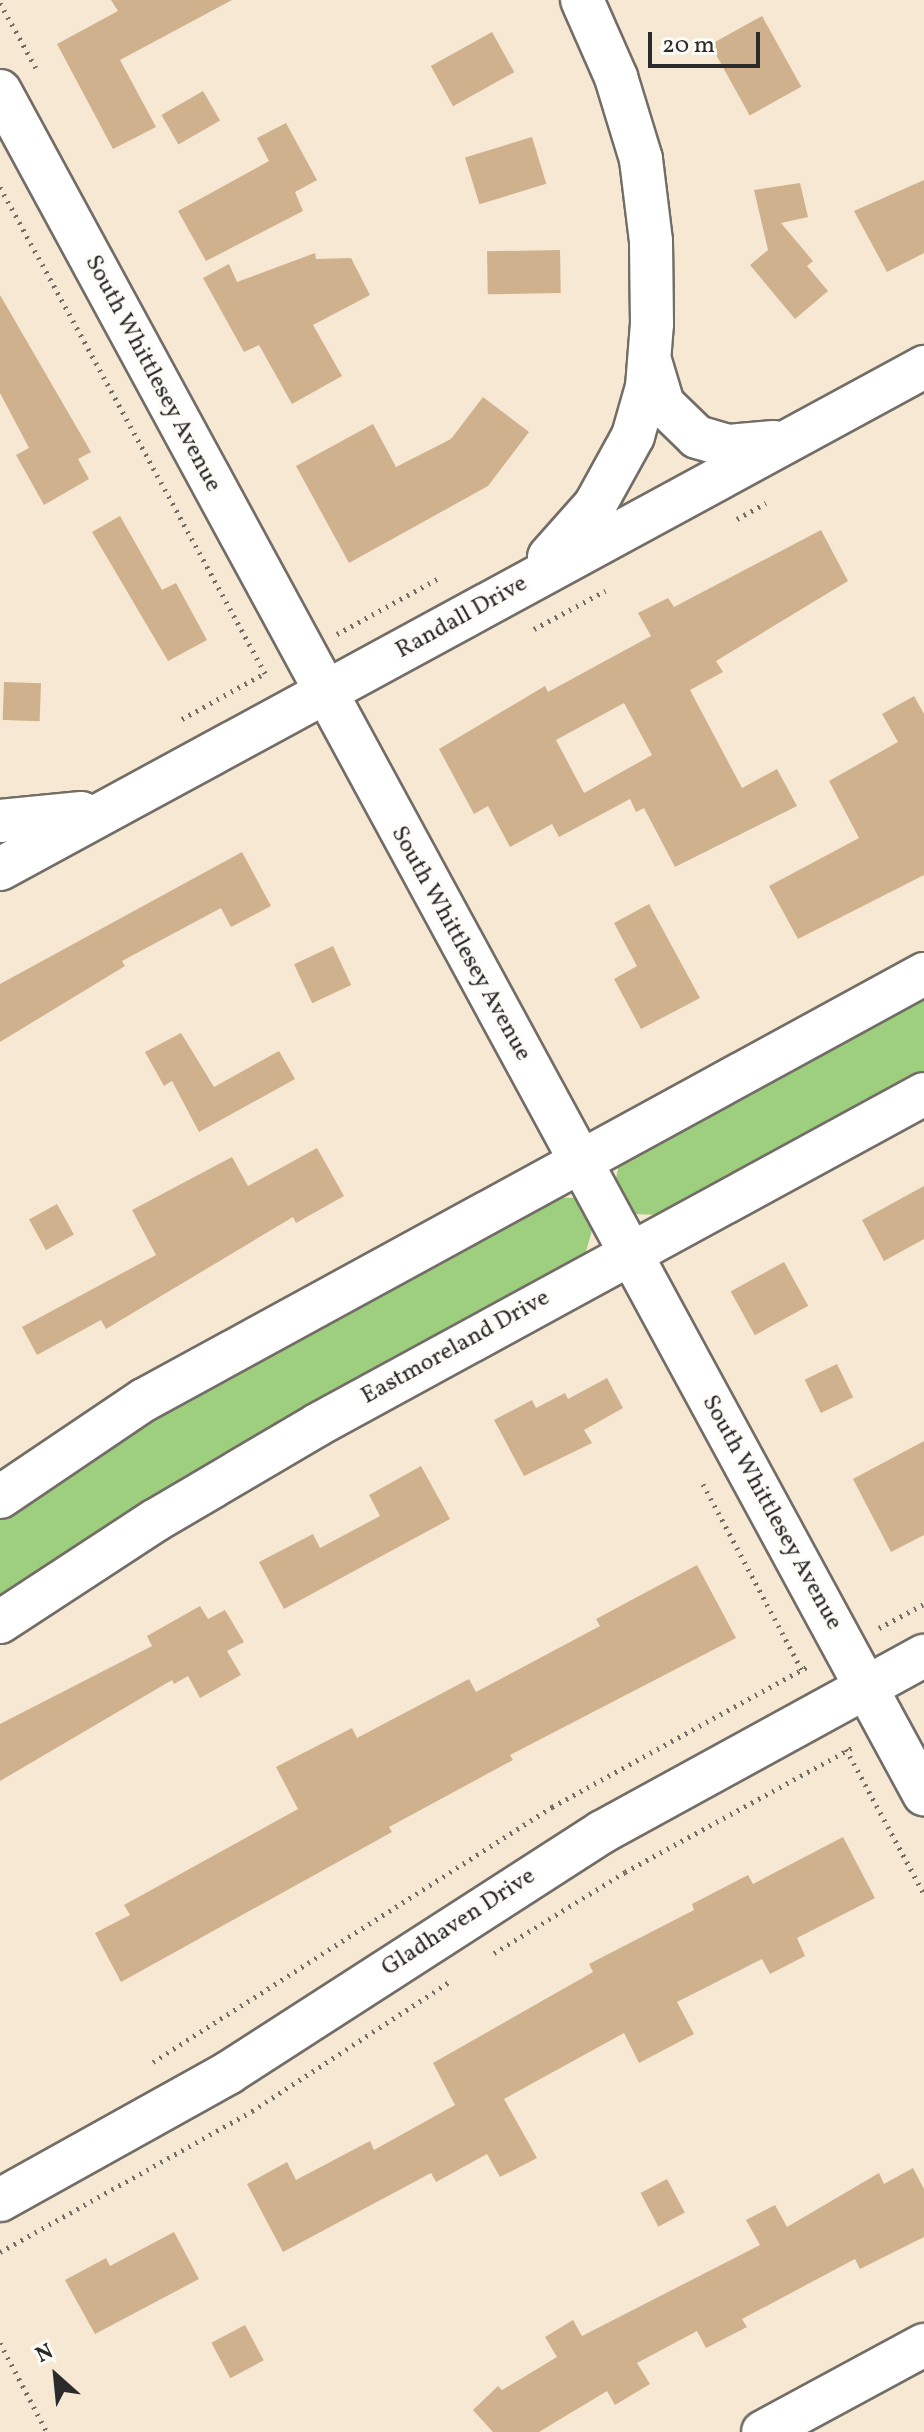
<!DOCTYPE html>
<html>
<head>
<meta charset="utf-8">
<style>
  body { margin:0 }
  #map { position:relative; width:924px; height:2432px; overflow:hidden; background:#f7e8d3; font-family:Vollkorn,serif }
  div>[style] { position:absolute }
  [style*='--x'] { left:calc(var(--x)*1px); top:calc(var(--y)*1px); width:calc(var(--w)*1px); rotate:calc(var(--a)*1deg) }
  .green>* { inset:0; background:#9ecf7e }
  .building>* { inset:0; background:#cfb28d; transform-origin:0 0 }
  .path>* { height:5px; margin-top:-2.5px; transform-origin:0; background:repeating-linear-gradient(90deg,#726d66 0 2px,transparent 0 8px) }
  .roads { filter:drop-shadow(2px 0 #726d66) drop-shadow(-2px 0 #726d66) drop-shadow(0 2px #726d66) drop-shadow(0 -2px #726d66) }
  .minor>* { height:42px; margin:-21px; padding:0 21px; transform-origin:21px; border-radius:21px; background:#fff }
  span { translate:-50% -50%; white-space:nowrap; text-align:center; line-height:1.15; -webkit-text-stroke:7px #fdfcf7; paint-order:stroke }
  .street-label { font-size:24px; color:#2b2b2b }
  .north { position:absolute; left:16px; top:2336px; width:80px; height:80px; -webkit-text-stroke:6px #fdfcf7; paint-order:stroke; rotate:333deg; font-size:22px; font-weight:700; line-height:32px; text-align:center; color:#2b2b2b }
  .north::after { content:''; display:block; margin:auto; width:28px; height:36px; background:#2b2b2b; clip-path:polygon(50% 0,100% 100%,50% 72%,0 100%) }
  .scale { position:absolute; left:648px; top:32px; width:112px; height:36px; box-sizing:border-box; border:4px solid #2b2b2b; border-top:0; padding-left:10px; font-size:24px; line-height:28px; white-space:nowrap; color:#2b2b2b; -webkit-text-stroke:6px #fdfcf7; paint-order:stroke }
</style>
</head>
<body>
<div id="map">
  <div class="green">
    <div style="clip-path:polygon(924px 991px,924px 1072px,658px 1215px,634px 1214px,622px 1201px,614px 1188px,620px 1159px)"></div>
    <div style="clip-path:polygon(547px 1197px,575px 1198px,588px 1211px,593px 1227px,585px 1255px,318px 1400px,0 1599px,0 1519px,121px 1438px,283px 1341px)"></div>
  </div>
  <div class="building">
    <div style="clip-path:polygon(111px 0,232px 0,120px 60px,156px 127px,113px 149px,57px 44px,118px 11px)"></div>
    <div style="left:762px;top:16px;width:81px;height:59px;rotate:61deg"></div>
    <div style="left:492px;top:32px;width:46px;height:70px;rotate:61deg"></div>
    <div style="left:203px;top:91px;width:34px;height:48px;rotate:60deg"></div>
    <div style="clip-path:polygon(286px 123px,317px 180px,295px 192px,303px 211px,206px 261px,178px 211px,269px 161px,257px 138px)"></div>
    <div style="left:532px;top:137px;width:49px;height:70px;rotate:73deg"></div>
    <div style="clip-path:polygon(924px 180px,924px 253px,887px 272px,854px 211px)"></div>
    <div style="clip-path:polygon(800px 183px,808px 217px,781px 223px,813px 261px,807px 266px,828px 291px,795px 319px,750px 265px,768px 250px,754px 190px)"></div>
    <div style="left:560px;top:250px;width:43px;height:73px;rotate:89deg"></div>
    <div style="clip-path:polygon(315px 253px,316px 259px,351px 258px,370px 295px,313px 325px,342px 376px,292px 404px,259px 345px,244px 352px,203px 278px,229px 264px,237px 282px)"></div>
    <div style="clip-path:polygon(0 295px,91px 452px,78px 459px,89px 479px,44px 505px,16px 455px,29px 448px,0 393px)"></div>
    <div style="clip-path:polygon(483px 397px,529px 432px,488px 486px,349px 563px,296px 466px,373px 424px,396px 467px,451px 439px)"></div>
    <div style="clip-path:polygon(120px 516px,162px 590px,176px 583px,207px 640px,168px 661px,92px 532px)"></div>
    <div style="clip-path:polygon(evenodd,821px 530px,848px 581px,716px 661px,723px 672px,690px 690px,742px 788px,777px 769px,797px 806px,675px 867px,644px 808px,636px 812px,630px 799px,559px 837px,552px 824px,510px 847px,488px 806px,474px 814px,439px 749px,545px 686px,548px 692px,651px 636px,638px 613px,668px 598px,674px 607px,821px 530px,624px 703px,652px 755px,584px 793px,556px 740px,624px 703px)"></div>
    <div style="left:4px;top:682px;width:37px;height:38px;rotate:2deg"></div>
    <div style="clip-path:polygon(914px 696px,924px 714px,924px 875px,798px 939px,769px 886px,859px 838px,829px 781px,898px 742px,882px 714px)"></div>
    <div style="clip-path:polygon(242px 852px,271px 906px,231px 927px,221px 908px,122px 961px,125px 966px,0 1042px,0 984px)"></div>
    <div style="clip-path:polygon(649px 904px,700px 998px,641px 1029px,614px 979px,637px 966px,614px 923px)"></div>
    <div style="left:333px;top:946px;width:43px;height:43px;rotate:65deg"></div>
    <div style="clip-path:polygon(181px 1033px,214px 1087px,279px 1051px,295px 1079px,199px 1132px,172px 1081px,164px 1086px,145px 1052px)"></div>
    <div style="clip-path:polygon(317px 1148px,344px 1196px,296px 1223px,293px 1217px,106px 1329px,101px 1320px,37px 1355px,22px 1327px,156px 1255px,132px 1210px,232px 1157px,248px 1186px)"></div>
    <div style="clip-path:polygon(924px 1186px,924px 1239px,884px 1261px,862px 1220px)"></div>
    <div style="left:57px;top:1204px;width:35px;height:32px;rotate:61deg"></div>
    <div style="left:784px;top:1262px;width:50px;height:61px;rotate:61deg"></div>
    <div style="left:837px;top:1364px;width:37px;height:36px;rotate:64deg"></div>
    <div style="clip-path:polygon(607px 1378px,623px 1408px,584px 1430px,592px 1443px,524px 1476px,494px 1420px,532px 1400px,536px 1408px,565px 1393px,568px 1399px)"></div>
    <div style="clip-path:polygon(924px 1441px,924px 1535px,891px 1552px,853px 1479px)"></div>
    <div style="clip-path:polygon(421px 1466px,450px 1519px,284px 1609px,259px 1562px,313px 1534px,320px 1548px,380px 1516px,369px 1495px)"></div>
    <div style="clip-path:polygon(697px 1565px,736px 1638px,510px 1755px,513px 1760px,389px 1827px,392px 1832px,121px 1982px,95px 1933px,130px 1915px,124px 1905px,298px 1809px,276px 1767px,352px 1728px,357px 1738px,469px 1679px,476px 1692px,600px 1626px,596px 1619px)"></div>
    <div style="clip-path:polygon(200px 1606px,208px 1619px,225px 1610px,244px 1642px,227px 1651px,241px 1675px,200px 1698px,188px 1676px,174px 1684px,172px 1680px,0 1781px,0 1724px,152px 1646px,147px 1636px)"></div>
    <div style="clip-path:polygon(843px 1837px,875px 1898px,797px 1938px,805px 1956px,770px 1974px,762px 1959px,677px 2002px,694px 2034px,639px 2063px,624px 2033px,504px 2099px,537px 2158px,500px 2177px,487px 2154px,436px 2182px,431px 2173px,283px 2252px,247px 2184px,287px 2162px,296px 2180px,370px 2141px,374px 2150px,455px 2105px,433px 2063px,593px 1972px,589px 1964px,694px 1910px,692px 1904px,748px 1875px,753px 1884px)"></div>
    <div style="clip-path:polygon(913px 2168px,924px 2189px,924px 2237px,860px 2269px,855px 2259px,742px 2319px,747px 2327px,706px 2348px,697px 2331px,637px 2363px,650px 2384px,615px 2405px,607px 2391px,539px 2432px,493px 2432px,473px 2410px,498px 2386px,502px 2390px,557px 2357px,545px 2337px,573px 2320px,582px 2336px,760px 2245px,746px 2220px,775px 2205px,787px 2227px,879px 2173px,884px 2184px)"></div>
    <div style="left:667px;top:2179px;width:38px;height:30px;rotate:62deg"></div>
    <div style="clip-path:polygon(174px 2232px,199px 2279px,95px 2334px,65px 2280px,106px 2258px,110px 2266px)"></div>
    <div style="left:245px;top:2325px;width:40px;height:38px;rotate:62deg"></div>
  </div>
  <div class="path">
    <div style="--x:0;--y:3;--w:74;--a:61"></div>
    <div style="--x:0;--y:187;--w:554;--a:61.4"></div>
    <div style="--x:737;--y:519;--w:33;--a:-29"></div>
    <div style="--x:534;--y:629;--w:81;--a:-28.2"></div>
    <div style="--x:337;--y:634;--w:116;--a:-28.8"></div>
    <div style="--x:182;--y:719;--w:95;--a:-29"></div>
    <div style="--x:703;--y:1484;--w:211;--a:62"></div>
    <div style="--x:879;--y:1628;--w:51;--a:-28.1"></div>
    <div style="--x:846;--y:1749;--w:165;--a:61.7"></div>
    <div style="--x:494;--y:1953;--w:154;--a:-31.7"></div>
    <div style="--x:625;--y:1872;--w:260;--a:-28.7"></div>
    <div style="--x:153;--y:2062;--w:474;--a:-32.6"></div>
    <div style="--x:552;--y:1807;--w:294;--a:-28.8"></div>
    <div style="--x:0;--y:2252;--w:289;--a:-29.2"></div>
    <div style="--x:252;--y:2111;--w:239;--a:-33.2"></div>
    <div style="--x:0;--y:2343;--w:101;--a:62.2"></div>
  </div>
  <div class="roads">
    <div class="minor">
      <div style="--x:0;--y:91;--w:1938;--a:61.52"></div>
      <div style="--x:651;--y:364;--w:42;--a:73.3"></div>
      <div style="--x:663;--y:404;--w:47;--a:44.1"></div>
      <div style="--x:697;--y:437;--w:32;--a:16"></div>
      <div style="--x:728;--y:446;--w:46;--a:-5"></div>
      <div style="--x:549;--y:557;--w:69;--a:-48.5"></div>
      <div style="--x:595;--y:505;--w:79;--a:-61.2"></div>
      <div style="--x:633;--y:436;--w:51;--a:-74.1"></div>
      <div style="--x:647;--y:387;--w:63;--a:-85.5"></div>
      <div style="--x:652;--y:324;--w:83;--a:-90.7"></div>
      <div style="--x:651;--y:241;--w:83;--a:-97"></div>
      <div style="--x:641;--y:159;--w:86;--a:-107"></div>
      <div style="--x:616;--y:77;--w:84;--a:-113.8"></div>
      <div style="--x:0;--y:821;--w:82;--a:-5.6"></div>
      <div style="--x:0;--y:869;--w:1052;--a:-28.51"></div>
      <div style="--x:0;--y:1497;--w:174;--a:-34"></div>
      <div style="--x:144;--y:1400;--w:889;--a:-28.64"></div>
      <div style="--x:0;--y:1622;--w:186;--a:-33.2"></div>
      <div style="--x:156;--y:1520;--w:187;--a:-30.5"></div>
      <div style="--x:317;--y:1425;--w:691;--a:-28.6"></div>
      <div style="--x:0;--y:2200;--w:261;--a:-29.1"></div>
      <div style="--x:228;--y:2073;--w:445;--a:-32.8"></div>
      <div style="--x:602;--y:1832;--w:367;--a:-28.7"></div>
      <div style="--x:763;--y:2432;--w:183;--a:-28.4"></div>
    </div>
  </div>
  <div class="street-label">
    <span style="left:152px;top:374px;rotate:62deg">South Whittlesey Avenue</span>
    <span style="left:462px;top:618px;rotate:-29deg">Randall Drive</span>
    <span style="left:460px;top:944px;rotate:61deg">South Whittlesey Avenue</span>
    <span style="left:456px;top:1348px;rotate:-29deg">Eastmoreland Drive</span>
    <span style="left:771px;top:1513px;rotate:61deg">South Whittlesey Avenue</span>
    <span style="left:459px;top:1923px;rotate:-33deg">Gladhaven Drive</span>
  </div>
  <div class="north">N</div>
  <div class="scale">20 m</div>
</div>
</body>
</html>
